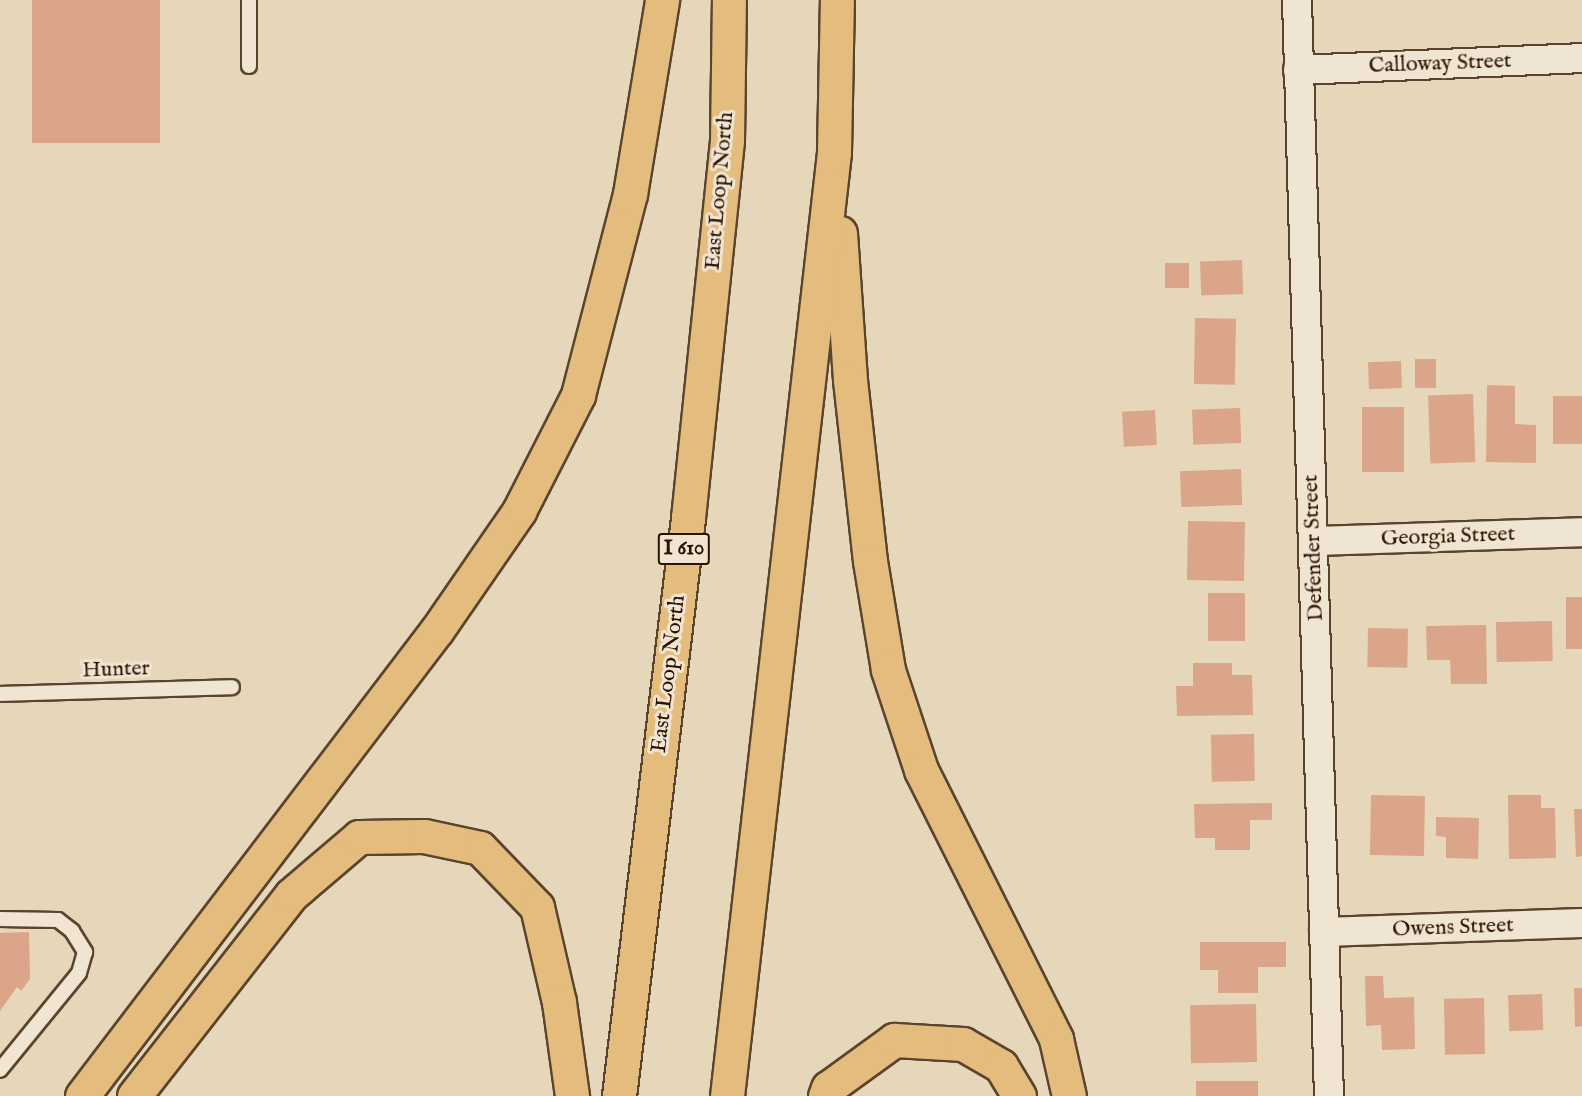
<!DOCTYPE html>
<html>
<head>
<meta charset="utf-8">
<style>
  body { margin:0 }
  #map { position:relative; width:1582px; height:1096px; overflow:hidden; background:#e7d7ba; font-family:"IM FELL English",serif }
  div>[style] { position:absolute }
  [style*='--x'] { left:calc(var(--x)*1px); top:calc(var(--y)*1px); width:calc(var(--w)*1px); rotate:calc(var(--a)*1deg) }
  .building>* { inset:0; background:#daa588; transform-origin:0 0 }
  .roads { filter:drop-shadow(2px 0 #5b442e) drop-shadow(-2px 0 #5b442e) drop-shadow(0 2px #5b442e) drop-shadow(0 -2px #5b442e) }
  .lane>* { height:14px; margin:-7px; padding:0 7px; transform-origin:7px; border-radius:7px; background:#efe5d2 }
  .street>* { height:28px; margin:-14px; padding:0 14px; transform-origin:14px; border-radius:14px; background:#efe5d2 }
  .highway>* { height:33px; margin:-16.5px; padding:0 16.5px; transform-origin:16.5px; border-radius:16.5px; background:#e4bc7d }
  span { translate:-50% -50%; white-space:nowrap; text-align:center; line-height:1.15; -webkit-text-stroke:6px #efe5d2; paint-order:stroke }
  .shield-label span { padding:2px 4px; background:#efe5d2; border:2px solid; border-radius:4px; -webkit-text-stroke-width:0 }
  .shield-label { font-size:21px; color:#2c1300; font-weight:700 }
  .street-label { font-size:22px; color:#2c1300 }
</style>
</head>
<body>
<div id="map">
  <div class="building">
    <div style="left:32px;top:0;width:128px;height:143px"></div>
    <div style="left:1242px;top:260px;width:34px;height:42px;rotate:88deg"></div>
    <div style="left:1189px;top:263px;width:25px;height:24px;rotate:90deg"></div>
    <div style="left:1195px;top:318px;width:41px;height:66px;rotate:1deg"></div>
    <div style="left:1436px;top:359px;width:29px;height:21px;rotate:90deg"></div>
    <div style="left:1401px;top:361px;width:27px;height:33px;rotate:88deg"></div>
    <div style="clip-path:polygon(1487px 385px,1515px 386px,1515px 424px,1536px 425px,1536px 463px,1486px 462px)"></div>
    <div style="left:1473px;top:394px;width:68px;height:45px;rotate:88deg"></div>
    <div style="left:1553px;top:396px;width:29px;height:48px"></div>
    <div style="left:1362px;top:407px;width:42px;height:65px"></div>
    <div style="left:1240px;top:408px;width:35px;height:48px;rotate:88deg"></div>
    <div style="left:1155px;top:410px;width:35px;height:33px;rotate:87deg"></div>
    <div style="left:1241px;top:469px;width:36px;height:61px;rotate:88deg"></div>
    <div style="left:1188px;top:521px;width:57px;height:59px;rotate:1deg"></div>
    <div style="left:1245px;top:593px;width:48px;height:37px;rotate:90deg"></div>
    <div style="left:1566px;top:597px;width:16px;height:52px"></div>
    <div style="left:1552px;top:621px;width:40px;height:56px;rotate:89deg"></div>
    <div style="clip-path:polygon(1486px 625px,1487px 684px,1451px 684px,1450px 660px,1427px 660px,1426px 626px)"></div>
    <div style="left:1368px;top:628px;width:40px;height:39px;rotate:1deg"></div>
    <div style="clip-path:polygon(1193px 663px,1232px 663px,1232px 675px,1252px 675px,1253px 715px,1177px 716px,1176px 686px,1193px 686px)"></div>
    <div style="left:1254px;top:734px;width:47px;height:43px;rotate:89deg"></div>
    <div style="left:1371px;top:795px;width:54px;height:60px;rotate:1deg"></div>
    <div style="clip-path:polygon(1508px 795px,1541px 795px,1541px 808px,1555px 808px,1556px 858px,1509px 859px)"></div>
    <div style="clip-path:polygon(1272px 803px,1272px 820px,1250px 820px,1250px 850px,1215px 850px,1215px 838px,1195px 838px,1194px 804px)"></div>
    <div style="clip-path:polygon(1574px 809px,1582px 809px,1582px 856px,1576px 857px)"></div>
    <div style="clip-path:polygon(1436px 817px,1479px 818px,1478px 859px,1446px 858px,1446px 837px,1436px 836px)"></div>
    <div style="clip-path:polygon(29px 932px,30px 979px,21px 991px,17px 987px,0 1011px,0 933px)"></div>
    <div style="clip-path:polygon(1200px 942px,1286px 942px,1286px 967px,1258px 967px,1258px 993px,1218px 993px,1218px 970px,1200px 970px)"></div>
    <div style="clip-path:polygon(1365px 976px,1383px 976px,1384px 998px,1414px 997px,1415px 1049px,1382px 1050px,1381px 1025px,1366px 1026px)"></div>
    <div style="clip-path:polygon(1574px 988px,1582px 988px,1582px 1026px,1575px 1027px)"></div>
    <div style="left:1542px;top:994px;width:36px;height:34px;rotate:88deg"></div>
    <div style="left:1484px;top:998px;width:56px;height:40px;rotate:89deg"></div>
    <div style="left:1256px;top:1004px;width:58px;height:66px;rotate:89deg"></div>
    <div style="left:1258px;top:1081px;width:15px;height:62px;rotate:90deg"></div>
  </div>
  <div class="roads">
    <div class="lane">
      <div style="--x:249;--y:0;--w:66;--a:90"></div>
      <div style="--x:0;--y:694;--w:232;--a:-1.7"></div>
      <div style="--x:0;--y:919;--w:58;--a:1"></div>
      <div style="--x:58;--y:920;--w:18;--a:38"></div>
      <div style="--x:72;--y:931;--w:25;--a:58"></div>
      <div style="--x:85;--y:952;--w:22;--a:106"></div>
      <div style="--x:79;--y:973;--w:125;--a:129.2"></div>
    </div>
    <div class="street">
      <div style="--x:1297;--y:0;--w:1096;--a:88.33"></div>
      <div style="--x:1298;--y:70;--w:284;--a:-2.4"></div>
      <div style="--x:1315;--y:541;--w:267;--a:-1.9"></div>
      <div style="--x:1324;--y:932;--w:258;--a:-2"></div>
    </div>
    <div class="highway">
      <div style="--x:840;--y:233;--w:147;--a:86.1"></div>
      <div style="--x:850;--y:380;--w:182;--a:83.7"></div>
      <div style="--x:870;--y:561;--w:110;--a:80.6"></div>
      <div style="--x:888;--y:670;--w:105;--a:71.7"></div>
      <div style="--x:921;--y:770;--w:301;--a:63.3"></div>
      <div style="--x:1056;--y:1039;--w:58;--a:77.2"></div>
      <div style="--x:82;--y:1096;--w:586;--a:-52.7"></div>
      <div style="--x:437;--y:630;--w:145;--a:-55.4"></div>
      <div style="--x:519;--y:511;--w:130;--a:-63"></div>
      <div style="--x:578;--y:395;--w:208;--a:-75.5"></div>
      <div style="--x:630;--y:194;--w:197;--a:-80.6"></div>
      <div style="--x:134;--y:1096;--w:255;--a:-52"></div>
      <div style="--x:291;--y:895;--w:89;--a:-40.5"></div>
      <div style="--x:359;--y:837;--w:65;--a:-0.9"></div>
      <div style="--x:424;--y:836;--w:57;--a:12.1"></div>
      <div style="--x:480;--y:848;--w:82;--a:46"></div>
      <div style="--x:537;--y:907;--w:98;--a:77"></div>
      <div style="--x:559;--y:1002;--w:95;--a:82.1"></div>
      <div style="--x:619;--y:1096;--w:582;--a:-83.19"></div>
      <div style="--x:688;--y:518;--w:380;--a:-84.1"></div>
      <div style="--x:727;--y:140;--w:140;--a:-89.2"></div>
      <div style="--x:727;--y:1096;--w:950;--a:-83.53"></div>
      <div style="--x:834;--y:152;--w:152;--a:-88.9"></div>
      <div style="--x:825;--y:1096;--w:9;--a:-69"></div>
      <div style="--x:828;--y:1088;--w:82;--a:-36"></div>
      <div style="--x:894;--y:1040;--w:69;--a:3.3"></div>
      <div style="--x:963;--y:1044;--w:44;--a:30.1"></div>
      <div style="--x:1001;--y:1066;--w:35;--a:59"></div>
    </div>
  </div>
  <div class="shield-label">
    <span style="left:684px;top:549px">I 610</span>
  </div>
  <div class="street-label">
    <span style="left:1440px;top:64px;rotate:-2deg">Calloway Street</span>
    <span style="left:720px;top:191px;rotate:-85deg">East Loop North</span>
    <span style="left:1448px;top:537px;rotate:-2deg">Georgia Street</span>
    <span style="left:1314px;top:548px;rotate:-92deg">Defender Street</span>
    <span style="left:116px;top:670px;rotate:-2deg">Hunter</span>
    <span style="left:669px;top:674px;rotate:-83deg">East Loop North</span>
    <span style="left:1453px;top:928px;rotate:-2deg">Owens Street</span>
  </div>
</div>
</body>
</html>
